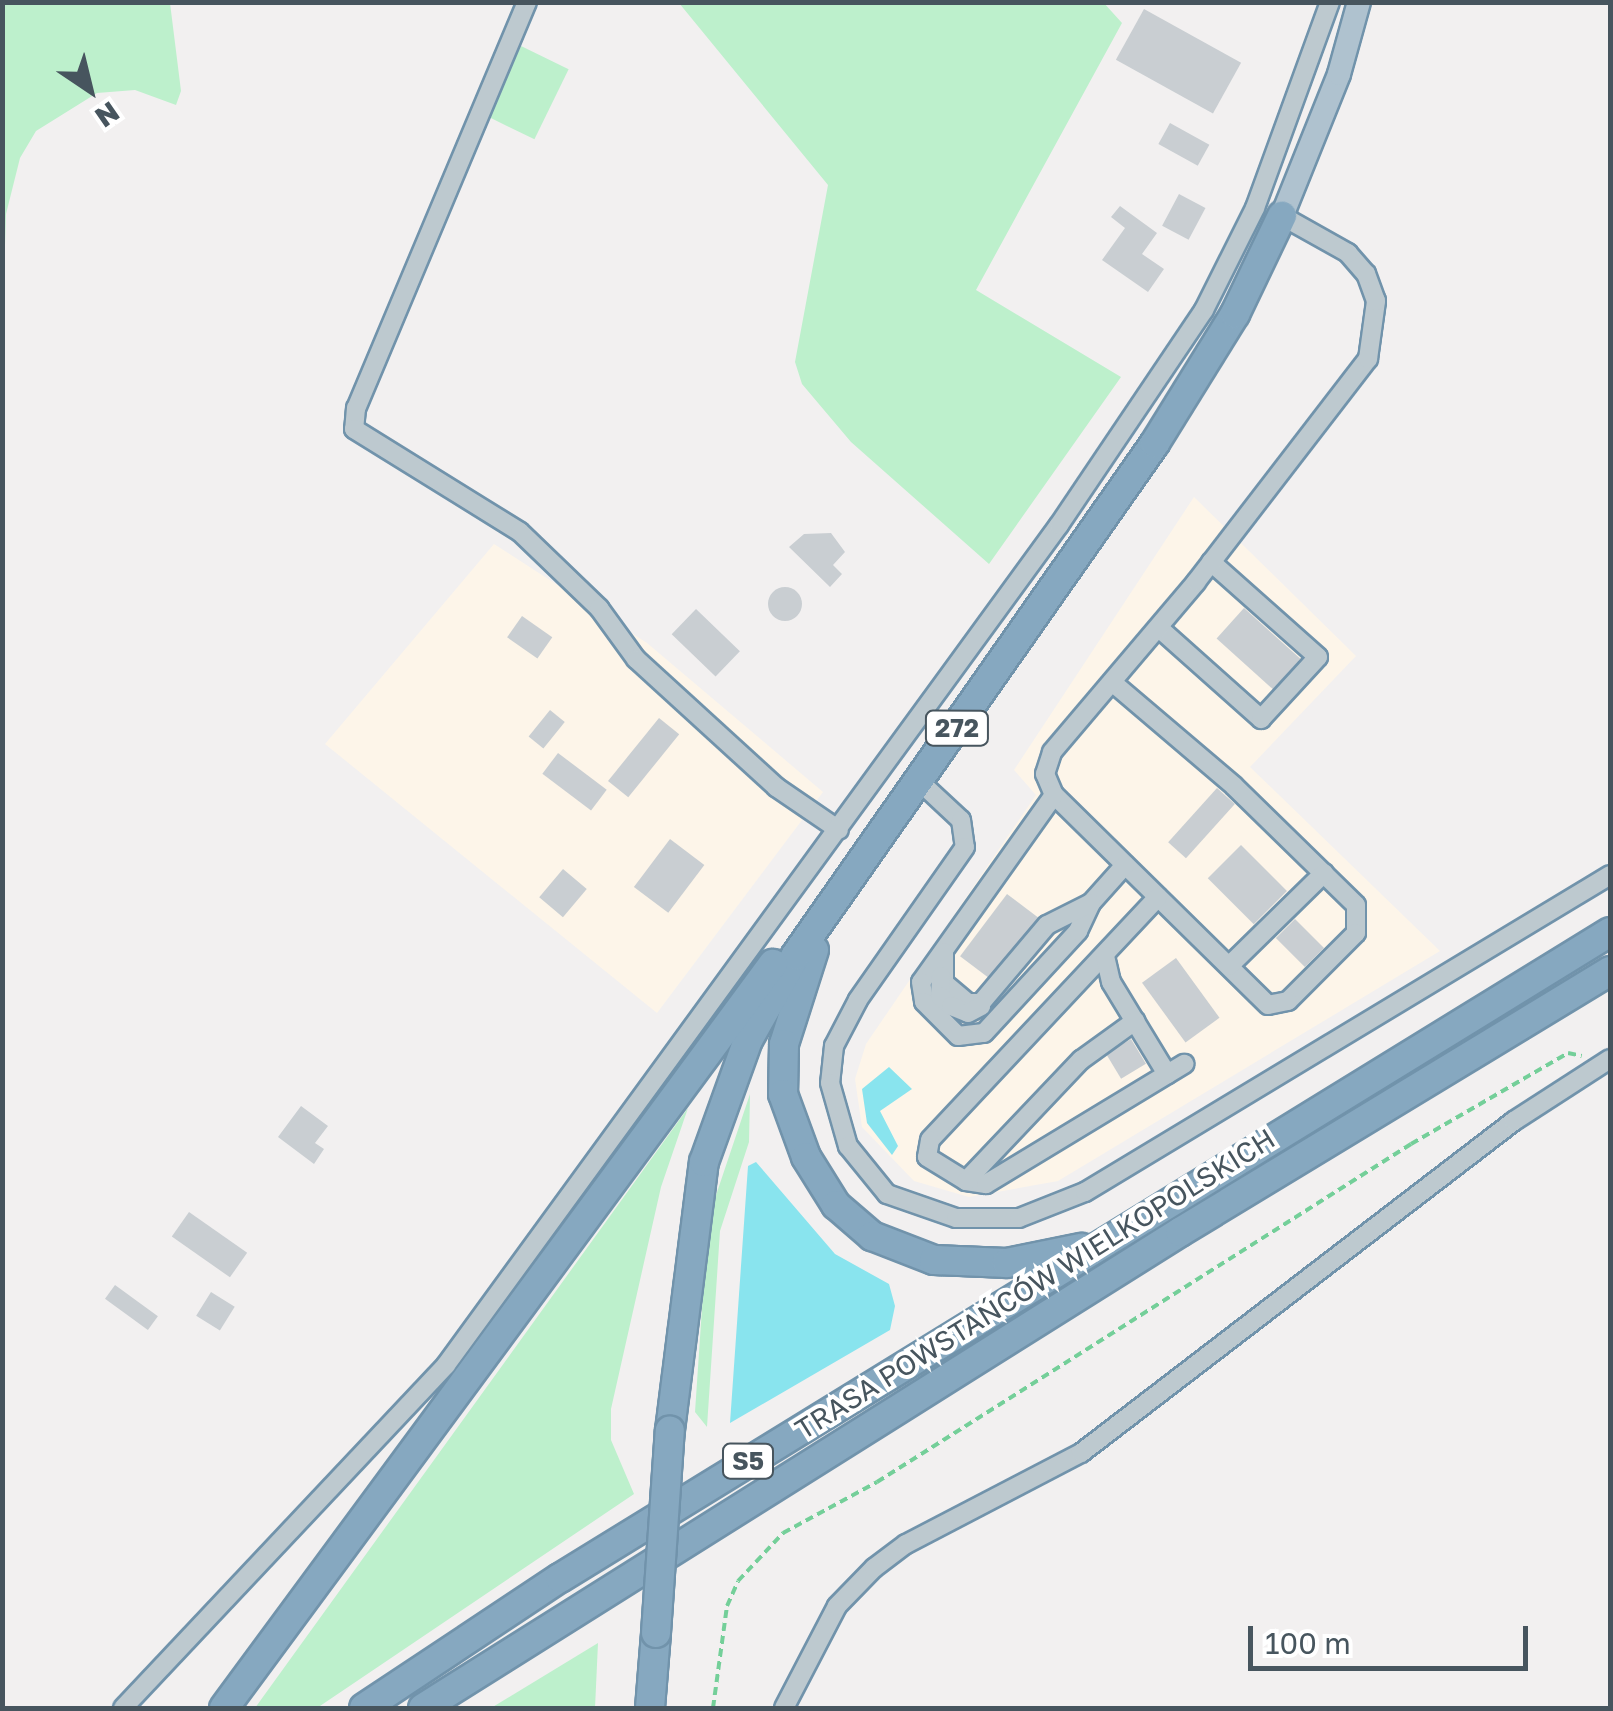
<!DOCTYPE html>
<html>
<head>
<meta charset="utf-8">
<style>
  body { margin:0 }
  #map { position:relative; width:1613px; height:1711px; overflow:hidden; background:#f2f0f0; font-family:"Golos Text",sans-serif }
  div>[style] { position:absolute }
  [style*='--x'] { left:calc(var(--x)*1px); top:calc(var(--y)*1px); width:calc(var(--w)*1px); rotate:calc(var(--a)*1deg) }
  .commercial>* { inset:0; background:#fdf5e9 }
  .green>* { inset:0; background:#bdf0cc; transform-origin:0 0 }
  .water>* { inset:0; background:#89e4ee }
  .building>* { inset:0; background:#c9ced2; transform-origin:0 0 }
  .round { border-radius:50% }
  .path>* { height:4px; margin-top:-2px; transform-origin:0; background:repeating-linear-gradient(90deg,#74cf99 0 8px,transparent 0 13px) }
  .roads { filter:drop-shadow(2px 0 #7193ab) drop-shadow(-2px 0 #7193ab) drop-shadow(0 2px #7193ab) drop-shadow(0 -2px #7193ab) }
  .minor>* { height:18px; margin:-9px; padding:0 9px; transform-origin:9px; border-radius:9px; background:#bdc9cf }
  .major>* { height:22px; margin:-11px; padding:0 11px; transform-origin:11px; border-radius:11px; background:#afc2cf }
  .highway>* { height:28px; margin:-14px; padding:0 14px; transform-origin:14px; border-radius:14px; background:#86a8c0 }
  .bridges { filter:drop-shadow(2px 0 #7193ab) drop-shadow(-2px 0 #7193ab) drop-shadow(0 2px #7193ab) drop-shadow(0 -2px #7193ab) }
  .highway-bridge>* { height:28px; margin:-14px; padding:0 14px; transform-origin:14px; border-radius:14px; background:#86a8c0 }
  span { translate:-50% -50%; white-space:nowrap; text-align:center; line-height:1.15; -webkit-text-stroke:8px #fff; paint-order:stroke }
  .shield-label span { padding:2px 8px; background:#fff; border:2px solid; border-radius:8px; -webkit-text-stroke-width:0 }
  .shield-label { font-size:25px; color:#47555e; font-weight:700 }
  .street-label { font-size:28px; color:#47555e }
  .frame { position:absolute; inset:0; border:5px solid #47555e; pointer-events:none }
  .north { position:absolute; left:40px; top:40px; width:100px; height:100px; -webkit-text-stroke:8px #fff; paint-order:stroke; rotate:145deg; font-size:28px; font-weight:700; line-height:40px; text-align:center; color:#47555e }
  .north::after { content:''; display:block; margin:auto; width:35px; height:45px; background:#47555e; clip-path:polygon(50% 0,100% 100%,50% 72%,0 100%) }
  .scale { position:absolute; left:1248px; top:1626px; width:280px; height:45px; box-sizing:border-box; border:5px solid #47555e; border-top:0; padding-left:12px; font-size:30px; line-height:35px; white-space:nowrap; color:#47555e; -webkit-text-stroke:8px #fff; paint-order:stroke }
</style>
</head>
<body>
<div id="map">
  <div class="commercial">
    <div style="clip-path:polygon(1194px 497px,1356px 656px,1250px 767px,1440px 951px,1058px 1181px,969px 1197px,914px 1181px,862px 1127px,855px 1079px,866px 1044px,1036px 795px,1014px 770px)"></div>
    <div style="clip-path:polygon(494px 544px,647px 643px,823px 792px,657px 1013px,325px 744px)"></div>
  </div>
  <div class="green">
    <div style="clip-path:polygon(3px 2px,170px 3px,181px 91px,176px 105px,135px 90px,97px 93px,36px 131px,20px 158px,6px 214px,3px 308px)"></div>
    <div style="clip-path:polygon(1103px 2px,1122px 23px,976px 290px,1121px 377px,989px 564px,851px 442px,802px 384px,795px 362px,828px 185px,679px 3px)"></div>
    <div style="left:521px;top:46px;width:53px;height:78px;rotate:26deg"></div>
    <div style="clip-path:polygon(750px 1094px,749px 1142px,720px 1231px,707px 1427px,695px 1412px,708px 1219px)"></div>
    <div style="clip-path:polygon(688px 1108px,661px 1187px,611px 1409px,611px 1440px,634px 1494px,317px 1708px,255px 1708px)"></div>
    <div style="clip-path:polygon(598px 1643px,595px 1708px,491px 1708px)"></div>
  </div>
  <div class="water">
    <div style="clip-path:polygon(889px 1067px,912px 1089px,880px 1111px,898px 1146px,892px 1155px,867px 1123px,862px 1089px)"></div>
    <div style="clip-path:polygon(756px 1162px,835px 1254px,889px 1284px,895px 1306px,890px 1330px,730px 1423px,748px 1166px)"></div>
  </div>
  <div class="building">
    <div style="left:1144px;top:9px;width:111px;height:58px;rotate:29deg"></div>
    <div style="left:1170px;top:123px;width:45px;height:24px;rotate:29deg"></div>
    <div style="left:1179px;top:194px;width:30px;height:36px;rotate:28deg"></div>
    <div style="clip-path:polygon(1120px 206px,1157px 233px,1142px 254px,1164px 269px,1148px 292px,1102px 260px,1125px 228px,1111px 217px)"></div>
    <div style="clip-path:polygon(831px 533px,845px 552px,833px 565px,842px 574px,830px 587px,789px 547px,804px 534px)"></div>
    <div class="round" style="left:768px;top:587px;width:34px;height:34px"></div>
    <div style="left:1244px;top:608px;width:76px;height:41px;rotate:42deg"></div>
    <div style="left:696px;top:609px;width:61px;height:35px;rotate:44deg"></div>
    <div style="left:522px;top:616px;width:37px;height:26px;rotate:35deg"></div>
    <div style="left:550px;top:710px;width:19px;height:34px;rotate:39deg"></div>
    <div style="left:659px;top:718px;width:26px;height:81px;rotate:39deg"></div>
    <div style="left:558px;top:753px;width:61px;height:26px;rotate:37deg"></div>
    <div style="left:1217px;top:788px;width:24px;height:73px;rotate:42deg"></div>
    <div style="left:670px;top:839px;width:43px;height:60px;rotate:37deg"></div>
    <div style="left:1241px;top:845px;width:65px;height:47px;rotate:45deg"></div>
    <div style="left:563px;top:869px;width:31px;height:37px;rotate:40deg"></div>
    <div style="left:1007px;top:894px;width:39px;height:78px;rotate:37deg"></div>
    <div style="left:1295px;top:919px;width:41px;height:27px;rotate:45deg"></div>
    <div style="left:1176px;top:958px;width:74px;height:42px;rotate:54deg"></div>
    <div style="left:1131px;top:1039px;width:29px;height:29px;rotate:59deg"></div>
    <div style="clip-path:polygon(301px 1106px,328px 1126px,315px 1143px,324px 1149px,314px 1164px,278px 1137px)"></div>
    <div style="left:189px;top:1212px;width:71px;height:30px;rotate:35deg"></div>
    <div style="left:115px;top:1285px;width:53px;height:17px;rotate:36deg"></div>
    <div style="left:211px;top:1292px;width:28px;height:28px;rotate:32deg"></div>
  </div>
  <div class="path">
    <div style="--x:713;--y:1708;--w:103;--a:-82.2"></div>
    <div style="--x:727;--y:1606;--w:27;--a:-66"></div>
    <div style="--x:738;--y:1581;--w:66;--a:-46.8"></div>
    <div style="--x:783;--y:1533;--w:107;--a:-28.5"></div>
    <div style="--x:877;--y:1482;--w:632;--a:-32.33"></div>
    <div style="--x:1411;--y:1144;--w:181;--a:-30.1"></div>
    <div style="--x:1568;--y:1053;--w:14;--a:12"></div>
  </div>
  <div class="roads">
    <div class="minor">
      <div style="--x:527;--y:2;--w:441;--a:112.8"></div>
      <div style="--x:356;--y:408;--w:21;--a:95"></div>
      <div style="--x:354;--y:429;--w:195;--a:31.8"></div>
      <div style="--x:520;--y:532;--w:110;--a:43.9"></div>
      <div style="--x:599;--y:608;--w:63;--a:54"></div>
      <div style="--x:636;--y:659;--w:190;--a:42.4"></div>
      <div style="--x:776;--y:787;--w:76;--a:34.3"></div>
      <div style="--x:1159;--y:628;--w:137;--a:41.7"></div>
      <div style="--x:1261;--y:719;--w:84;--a:-47.4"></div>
      <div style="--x:1318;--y:657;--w:143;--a:-138.4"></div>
      <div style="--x:1112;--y:682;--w:160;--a:40.4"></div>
      <div style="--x:1234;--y:786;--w:170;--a:44.3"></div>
      <div style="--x:1356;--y:905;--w:28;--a:90"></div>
      <div style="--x:1356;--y:933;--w:96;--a:135"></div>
      <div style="--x:1288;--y:1001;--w:20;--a:169"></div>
      <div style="--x:1268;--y:1005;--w:300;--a:-135.5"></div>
      <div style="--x:1054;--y:795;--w:23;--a:-113"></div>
      <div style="--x:1045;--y:774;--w:23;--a:-72"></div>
      <div style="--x:1052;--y:752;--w:223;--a:-49.7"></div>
      <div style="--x:1196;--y:582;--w:282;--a:-52.4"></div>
      <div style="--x:1368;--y:359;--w:59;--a:-82.1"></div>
      <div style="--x:1376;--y:301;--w:29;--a:-110"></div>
      <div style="--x:1366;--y:274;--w:28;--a:-131"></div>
      <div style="--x:1348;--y:253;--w:76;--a:-150.7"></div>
      <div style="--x:919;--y:781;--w:57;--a:42.9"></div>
      <div style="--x:961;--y:820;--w:27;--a:82"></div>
      <div style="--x:965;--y:847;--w:187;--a:125"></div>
      <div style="--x:858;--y:1000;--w:52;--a:117.6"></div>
      <div style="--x:834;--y:1046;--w:37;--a:96"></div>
      <div style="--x:830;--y:1083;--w:66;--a:74.1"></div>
      <div style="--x:848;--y:1146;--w:62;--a:50.9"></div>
      <div style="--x:887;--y:1194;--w:73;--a:19.2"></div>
      <div style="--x:956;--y:1218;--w:63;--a:0"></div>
      <div style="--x:1019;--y:1218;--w:71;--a:-21.5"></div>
      <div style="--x:1085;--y:1192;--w:613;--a:-31.12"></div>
      <div style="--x:1054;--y:795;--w:229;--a:125.4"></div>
      <div style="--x:921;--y:982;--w:20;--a:81"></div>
      <div style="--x:924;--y:1002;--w:48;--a:45"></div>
      <div style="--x:958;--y:1036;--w:26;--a:-7"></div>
      <div style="--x:984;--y:1033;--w:139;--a:-47.3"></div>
      <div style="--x:1078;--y:931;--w:31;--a:-65"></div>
      <div style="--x:1091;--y:903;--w:51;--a:-48.2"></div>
      <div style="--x:1158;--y:897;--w:333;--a:133.2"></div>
      <div style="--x:930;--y:1140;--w:17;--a:100"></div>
      <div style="--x:927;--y:1157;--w:46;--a:31.6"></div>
      <div style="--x:966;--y:1181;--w:20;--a:9"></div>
      <div style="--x:986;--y:1184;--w:232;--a:-31.2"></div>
      <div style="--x:944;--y:952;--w:31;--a:90"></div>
      <div style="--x:944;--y:983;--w:31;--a:40"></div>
      <div style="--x:968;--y:1003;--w:13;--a:0"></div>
      <div style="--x:981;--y:1003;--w:102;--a:-49.8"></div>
      <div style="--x:1047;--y:925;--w:49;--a:-26.6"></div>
      <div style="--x:1105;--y:956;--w:27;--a:77"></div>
      <div style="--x:1111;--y:982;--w:108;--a:58.7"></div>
      <div style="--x:1229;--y:966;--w:133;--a:-44.4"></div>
      <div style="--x:941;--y:976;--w:20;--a:93"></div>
      <div style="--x:940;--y:996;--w:15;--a:42"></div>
      <div style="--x:951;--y:1006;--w:18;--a:22"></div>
      <div style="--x:968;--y:1013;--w:15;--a:-28"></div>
      <div style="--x:966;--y:1181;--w:167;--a:-46.5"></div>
      <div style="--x:1081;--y:1060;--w:67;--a:-35.8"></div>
      <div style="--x:123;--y:1708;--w:471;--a:-46.7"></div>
      <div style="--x:446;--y:1365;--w:1040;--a:-53.88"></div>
      <div style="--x:1059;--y:525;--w:259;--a:-56"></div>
      <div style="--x:1204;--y:310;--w:114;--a:-63.4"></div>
      <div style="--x:1255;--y:208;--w:219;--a:-70"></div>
      <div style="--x:784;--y:1708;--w:115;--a:-62.5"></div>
      <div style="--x:837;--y:1606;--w:53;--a:-45.8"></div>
      <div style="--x:874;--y:1568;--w:40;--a:-37"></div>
      <div style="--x:906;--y:1544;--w:197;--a:-27.5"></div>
      <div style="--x:1081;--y:1453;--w:546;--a:-37.48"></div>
      <div style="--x:1514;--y:1121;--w:114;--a:-32.9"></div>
    </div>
    <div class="major">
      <div style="--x:1282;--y:216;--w:153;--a:-68.1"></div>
      <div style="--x:1339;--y:74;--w:75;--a:-74.5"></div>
    </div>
    <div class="highway">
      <div style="--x:814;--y:950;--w:99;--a:107.7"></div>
      <div style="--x:784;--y:1044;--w:50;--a:91.1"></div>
      <div style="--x:783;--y:1094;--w:67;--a:69.9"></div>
      <div style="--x:806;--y:1157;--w:57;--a:58"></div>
      <div style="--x:836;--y:1205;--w:48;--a:40.7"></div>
      <div style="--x:872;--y:1236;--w:66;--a:21.2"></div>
      <div style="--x:934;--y:1260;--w:73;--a:2.4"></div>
      <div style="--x:1007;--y:1263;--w:76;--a:-11.5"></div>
      <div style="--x:670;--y:1430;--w:270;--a:-82.8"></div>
      <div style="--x:704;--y:1162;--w:130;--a:-70.2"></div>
      <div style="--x:748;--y:1040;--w:98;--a:-60.5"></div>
      <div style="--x:796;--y:955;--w:625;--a:-54.96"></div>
      <div style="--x:1155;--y:443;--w:152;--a:-58.2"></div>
      <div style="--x:1235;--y:314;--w:109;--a:-64.4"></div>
      <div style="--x:224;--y:1708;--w:925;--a:-53.58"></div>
      <div style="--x:364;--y:1708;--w:235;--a:-33.6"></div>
      <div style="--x:560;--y:1578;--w:1233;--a:-31.6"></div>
      <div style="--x:423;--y:1708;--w:894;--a:-32.16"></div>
      <div style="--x:1180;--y:1232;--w:503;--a:-31.26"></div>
      <div style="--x:650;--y:1708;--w:75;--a:-85.4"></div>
    </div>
  </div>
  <div class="bridges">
    <div class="highway-bridge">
      <div style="--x:656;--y:1633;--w:203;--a:-86.1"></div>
    </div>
  </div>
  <div class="shield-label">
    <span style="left:957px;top:728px">272</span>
    <span style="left:748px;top:1461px">S5</span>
  </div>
  <div class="street-label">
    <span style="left:1035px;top:1284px;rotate:-32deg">TRASA POWSTAŃCÓW WIELKOPOLSKICH</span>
  </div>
  <div class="frame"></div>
  <div class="north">N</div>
  <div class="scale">100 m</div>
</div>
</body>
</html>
